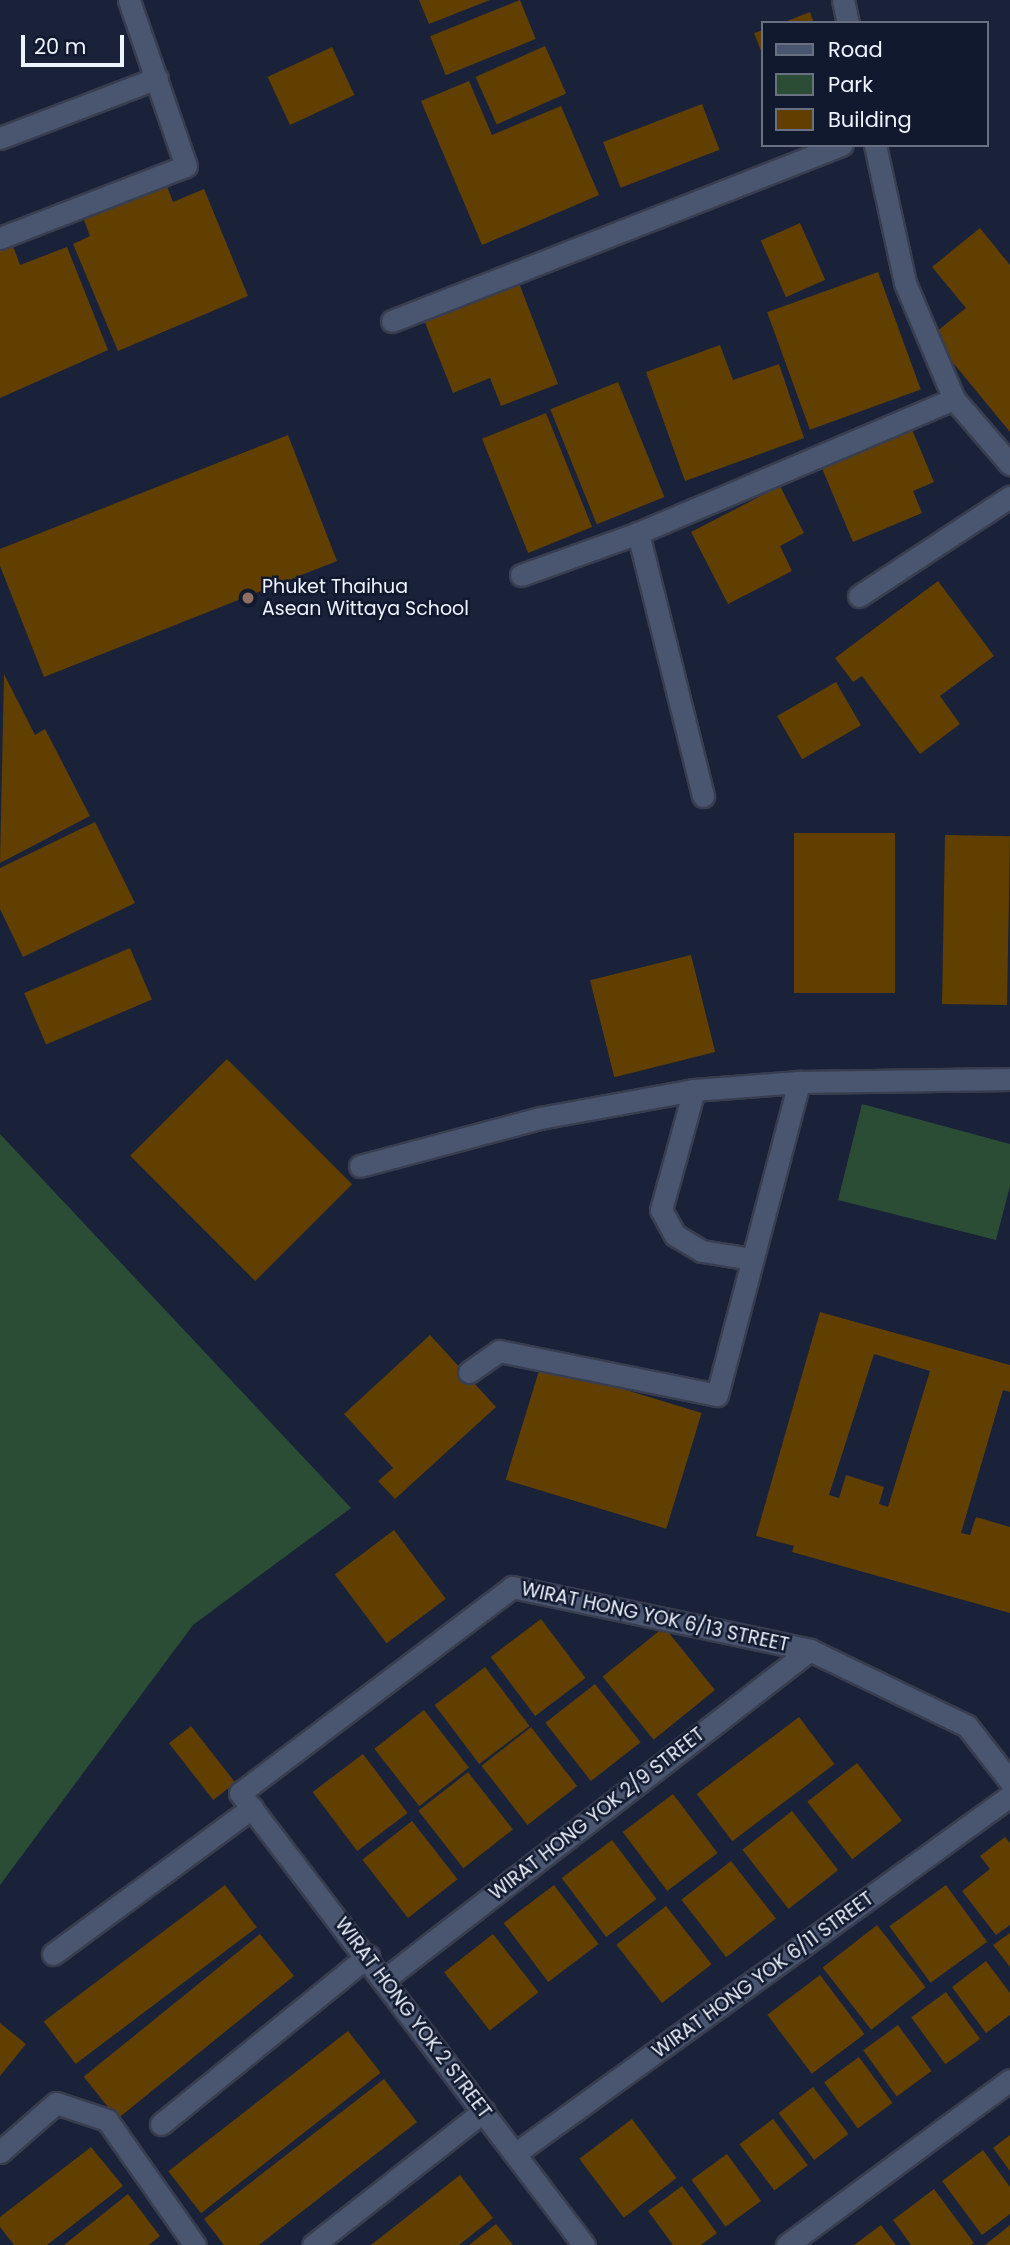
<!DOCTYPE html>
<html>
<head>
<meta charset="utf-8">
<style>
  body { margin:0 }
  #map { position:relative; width:1010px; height:2245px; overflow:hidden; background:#192239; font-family:Poppins,sans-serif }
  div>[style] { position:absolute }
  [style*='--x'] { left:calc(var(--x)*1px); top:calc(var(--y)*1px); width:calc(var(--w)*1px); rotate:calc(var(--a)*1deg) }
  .green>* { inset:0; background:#2b4d36 }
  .building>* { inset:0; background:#613f00; transform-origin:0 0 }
  .roads { filter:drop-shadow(2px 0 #383e50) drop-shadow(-2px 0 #383e50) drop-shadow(0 2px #383e50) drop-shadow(0 -2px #383e50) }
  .minor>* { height:21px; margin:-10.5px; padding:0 10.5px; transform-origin:10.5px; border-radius:10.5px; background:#4a556f }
  .dots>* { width:19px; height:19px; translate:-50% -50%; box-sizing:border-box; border:4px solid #10192e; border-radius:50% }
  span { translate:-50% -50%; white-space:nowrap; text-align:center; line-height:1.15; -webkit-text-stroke:5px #10192e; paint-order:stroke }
  .poi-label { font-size:19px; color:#edf3ff }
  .left { translate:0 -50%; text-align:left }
  .street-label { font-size:19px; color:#edf3ff }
  .legend { position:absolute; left:761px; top:21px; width:228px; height:126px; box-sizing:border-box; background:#10192e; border:2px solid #687082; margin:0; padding:9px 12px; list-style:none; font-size:21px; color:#edf3ff }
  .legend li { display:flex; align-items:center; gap:14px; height:35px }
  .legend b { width:35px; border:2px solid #687082 }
  .scale { position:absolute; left:21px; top:35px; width:103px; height:32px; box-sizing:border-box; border:4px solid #edf3ff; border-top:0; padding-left:9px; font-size:21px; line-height:24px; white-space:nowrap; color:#edf3ff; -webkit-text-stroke:5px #10192e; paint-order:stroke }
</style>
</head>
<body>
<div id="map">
  <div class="green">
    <div style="clip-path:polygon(862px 1104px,1010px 1144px,1010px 1186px,996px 1240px,838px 1200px)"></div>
    <div style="clip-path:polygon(0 1134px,351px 1508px,193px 1625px,0 1885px)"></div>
  </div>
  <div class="building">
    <div style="clip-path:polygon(419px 0,490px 0,429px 24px)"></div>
    <div style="left:520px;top:0;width:42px;height:97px;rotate:68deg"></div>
    <div style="clip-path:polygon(810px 12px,814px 23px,782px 23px)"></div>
    <div style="clip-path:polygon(763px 30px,763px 56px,754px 33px)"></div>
    <div style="left:545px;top:46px;width:52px;height:76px;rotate:66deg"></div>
    <div style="left:332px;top:47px;width:53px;height:71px;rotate:65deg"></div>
    <div style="clip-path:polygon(469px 81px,492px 135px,561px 106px,599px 195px,482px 245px,421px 101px)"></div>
    <div style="left:702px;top:104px;width:49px;height:106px;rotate:69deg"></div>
    <div style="clip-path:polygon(167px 186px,173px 202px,204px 189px,248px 296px,118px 351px,73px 244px,90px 236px,84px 220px)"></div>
    <div style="left:800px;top:223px;width:62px;height:43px;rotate:66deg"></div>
    <div style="clip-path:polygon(980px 228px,1010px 265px,1010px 432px,931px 336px,966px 308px,932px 267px)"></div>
    <div style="clip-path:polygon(13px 246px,20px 265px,67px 247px,108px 350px,0 398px,0 251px)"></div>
    <div style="left:878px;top:272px;width:125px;height:118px;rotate:70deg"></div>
    <div style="clip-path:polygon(517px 278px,558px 384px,501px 406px,490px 378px,453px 393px,422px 315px)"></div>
    <div style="clip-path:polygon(720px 345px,733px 380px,779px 364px,804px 438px,685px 481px,646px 372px)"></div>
    <div style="left:618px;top:382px;width:124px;height:73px;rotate:68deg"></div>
    <div style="left:546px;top:413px;width:123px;height:69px;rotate:68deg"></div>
    <div style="clip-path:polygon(911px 427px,934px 482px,913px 491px,922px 513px,853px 542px,821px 466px)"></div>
    <div style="clip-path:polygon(288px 435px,337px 561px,44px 677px,0 566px,0 549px)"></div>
    <div style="clip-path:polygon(780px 486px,804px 533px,780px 546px,792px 571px,728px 604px,691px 532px)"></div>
    <div style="clip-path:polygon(938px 581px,994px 656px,940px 696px,960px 724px,920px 754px,862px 676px,853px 682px,835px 658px)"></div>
    <div style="clip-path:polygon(4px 674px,35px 735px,45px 729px,90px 816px,0 863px)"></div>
    <div style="left:836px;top:682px;width:50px;height:68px;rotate:60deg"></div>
    <div style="clip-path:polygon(95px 822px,135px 903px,23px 957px,0 909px,0 868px)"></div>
    <div style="left:895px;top:833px;width:160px;height:101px;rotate:90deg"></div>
    <div style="left:945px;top:835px;width:65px;height:169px;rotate:1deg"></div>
    <div style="left:130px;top:948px;width:56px;height:115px;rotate:67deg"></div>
    <div style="left:691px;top:955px;width:100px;height:104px;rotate:76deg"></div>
    <div style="left:227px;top:1059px;width:177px;height:137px;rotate:45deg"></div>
    <div style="clip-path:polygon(evenodd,820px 1312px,1010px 1365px,1010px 1392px,1003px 1390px,961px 1533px,970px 1535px,976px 1517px,1010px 1527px,1010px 1613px,792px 1552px,794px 1546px,756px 1536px,820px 1312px,874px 1354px,930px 1371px,888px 1507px,879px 1504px,884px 1487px,846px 1475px,839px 1498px,829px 1495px,874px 1354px)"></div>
    <div style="clip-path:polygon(430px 1335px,496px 1407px,395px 1499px,378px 1481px,393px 1468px,344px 1414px)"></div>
    <div style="left:541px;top:1364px;width:168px;height:121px;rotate:17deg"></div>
    <div style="left:394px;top:1530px;width:86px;height:74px;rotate:53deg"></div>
    <div style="left:541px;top:1619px;width:74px;height:63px;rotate:53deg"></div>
    <div style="left:664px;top:1627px;width:81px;height:79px;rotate:51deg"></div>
    <div style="left:485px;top:1667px;width:74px;height:63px;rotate:53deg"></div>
    <div style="left:595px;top:1684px;width:74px;height:63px;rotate:52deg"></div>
    <div style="left:424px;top:1710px;width:73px;height:63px;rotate:52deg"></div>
    <div style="left:799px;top:1717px;width:59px;height:128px;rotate:53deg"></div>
    <div style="left:191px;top:1726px;width:72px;height:28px;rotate:52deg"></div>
    <div style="left:531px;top:1727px;width:75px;height:63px;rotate:52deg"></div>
    <div style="left:363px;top:1754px;width:74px;height:63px;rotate:53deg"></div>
    <div style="left:857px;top:1763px;width:73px;height:63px;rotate:52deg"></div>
    <div style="left:468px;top:1772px;width:73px;height:63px;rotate:52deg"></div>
    <div style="left:673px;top:1794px;width:74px;height:63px;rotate:53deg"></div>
    <div style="left:792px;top:1811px;width:75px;height:63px;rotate:52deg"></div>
    <div style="left:412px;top:1821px;width:74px;height:63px;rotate:52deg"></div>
    <div style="clip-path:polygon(1005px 1837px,1010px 1843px,1010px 1925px,996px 1935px,962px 1891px,990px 1869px,980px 1856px)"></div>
    <div style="left:612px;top:1840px;width:74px;height:63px;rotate:53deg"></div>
    <div style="left:731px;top:1861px;width:73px;height:63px;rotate:52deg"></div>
    <div style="left:225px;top:1885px;width:53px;height:227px;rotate:53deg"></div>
    <div style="left:554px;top:1885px;width:74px;height:63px;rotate:53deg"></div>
    <div style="left:946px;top:1885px;width:70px;height:70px;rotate:54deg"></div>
    <div style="left:666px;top:1906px;width:74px;height:63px;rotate:52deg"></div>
    <div style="left:877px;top:1925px;width:79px;height:69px;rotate:52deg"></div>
    <div style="clip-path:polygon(1010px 1933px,1010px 1967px,993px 1945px)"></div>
    <div style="left:260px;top:1934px;width:54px;height:227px;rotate:51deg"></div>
    <div style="left:493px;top:1934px;width:74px;height:62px;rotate:52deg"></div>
    <div style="clip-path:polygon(986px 1961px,1010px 1993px,1010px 2015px,986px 2033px,952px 1987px)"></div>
    <div style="left:820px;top:1975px;width:74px;height:66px;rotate:53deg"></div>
    <div style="left:946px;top:1992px;width:58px;height:43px;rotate:54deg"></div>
    <div style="clip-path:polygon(0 2023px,26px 2044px,0 2076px)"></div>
    <div style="left:898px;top:2025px;width:57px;height:43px;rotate:54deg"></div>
    <div style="left:348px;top:2031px;width:53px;height:228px;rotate:52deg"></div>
    <div style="left:859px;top:2057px;width:57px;height:43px;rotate:54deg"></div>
    <div style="clip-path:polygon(384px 2079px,417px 2122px,259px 2245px,224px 2245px,204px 2219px)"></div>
    <div style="left:813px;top:2087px;width:59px;height:43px;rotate:53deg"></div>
    <div style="left:632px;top:2119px;width:74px;height:66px;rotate:53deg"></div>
    <div style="left:773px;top:2119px;width:58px;height:42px;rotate:53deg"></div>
    <div style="clip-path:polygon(1010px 2135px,1010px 2171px,993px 2148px)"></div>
    <div style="clip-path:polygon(91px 2147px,123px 2186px,47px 2245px,14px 2245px,0 2227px,0 2217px)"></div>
    <div style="clip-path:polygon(983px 2150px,1010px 2187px,1010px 2214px,982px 2235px,942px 2181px)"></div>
    <div style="left:727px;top:2154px;width:58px;height:44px;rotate:54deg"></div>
    <div style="clip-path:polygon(460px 2175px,493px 2218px,459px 2245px,371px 2245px)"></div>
    <div style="clip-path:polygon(682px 2186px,717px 2233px,701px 2245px,673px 2245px,648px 2211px)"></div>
    <div style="clip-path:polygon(934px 2189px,974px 2243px,971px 2245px,911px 2245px,893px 2220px)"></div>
    <div style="clip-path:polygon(128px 2194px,160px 2236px,149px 2245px,64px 2245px)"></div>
    <div style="clip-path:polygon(496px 2224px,513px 2245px,469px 2245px)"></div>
    <div style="clip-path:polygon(881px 2225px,896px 2245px,854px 2245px)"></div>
    <div style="clip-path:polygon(1010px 2225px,1010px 2245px,985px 2245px)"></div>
  </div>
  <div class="roads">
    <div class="minor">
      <div style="--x:843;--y:0;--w:24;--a:78"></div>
      <div style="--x:0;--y:138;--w:168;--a:-20.9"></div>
      <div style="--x:875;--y:145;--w:141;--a:77.7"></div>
      <div style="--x:905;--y:283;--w:126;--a:67.1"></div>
      <div style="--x:954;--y:399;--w:86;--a:49.3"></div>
      <div style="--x:0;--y:238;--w:199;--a:-21.2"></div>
      <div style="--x:186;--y:166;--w:176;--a:-109"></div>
      <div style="--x:392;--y:321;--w:483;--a:-21.4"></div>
      <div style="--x:638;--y:533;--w:271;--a:76.1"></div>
      <div style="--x:521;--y:575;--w:124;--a:-19.7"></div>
      <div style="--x:638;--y:533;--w:343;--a:-23"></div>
      <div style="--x:859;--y:596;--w:181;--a:-33.3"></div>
      <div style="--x:694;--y:1090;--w:124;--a:105.4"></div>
      <div style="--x:661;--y:1210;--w:29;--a:61"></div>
      <div style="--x:675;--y:1235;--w:31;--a:31"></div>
      <div style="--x:702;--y:1251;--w:51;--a:9.1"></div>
      <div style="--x:360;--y:1166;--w:186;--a:-14.9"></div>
      <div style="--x:540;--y:1118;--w:157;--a:-10.3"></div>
      <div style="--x:694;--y:1090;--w:105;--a:-4.4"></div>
      <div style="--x:799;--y:1082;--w:211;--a:-0.8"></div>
      <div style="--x:469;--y:1372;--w:37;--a:-35"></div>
      <div style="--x:499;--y:1351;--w:222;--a:11.4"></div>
      <div style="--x:717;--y:1395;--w:324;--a:-75.3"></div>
      <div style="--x:53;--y:1954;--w:247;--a:-36.3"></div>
      <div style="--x:385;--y:1979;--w:537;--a:-37.74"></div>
      <div style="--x:161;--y:2124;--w:267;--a:-39.1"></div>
      <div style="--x:0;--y:2152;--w:74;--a:-41.2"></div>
      <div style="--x:56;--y:2103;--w:54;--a:18.4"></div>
      <div style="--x:107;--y:2120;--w:153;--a:54.9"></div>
      <div style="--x:516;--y:2153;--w:609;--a:-35.85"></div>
      <div style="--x:313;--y:2245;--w:217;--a:-38.1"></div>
      <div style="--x:584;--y:2245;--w:568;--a:-127.27"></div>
      <div style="--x:240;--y:1793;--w:341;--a:-37.1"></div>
      <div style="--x:512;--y:1587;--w:305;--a:11.9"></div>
      <div style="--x:810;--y:1650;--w:174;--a:25.8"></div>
      <div style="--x:967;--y:1726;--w:70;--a:52"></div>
      <div style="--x:787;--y:2245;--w:277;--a:-36.5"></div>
    </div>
  </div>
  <div class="dots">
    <div style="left:248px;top:598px;background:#8d6e63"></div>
  </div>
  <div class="poi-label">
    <span class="left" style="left:262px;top:598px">Phuket Thaihua<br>Asean Wittaya School</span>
  </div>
  <div class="street-label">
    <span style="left:655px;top:1617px;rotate:12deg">WIRAT HONG YOK 6/13 STREET</span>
    <span style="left:597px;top:1814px;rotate:-38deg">WIRAT HONG YOK 2/9 STREET</span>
    <span style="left:763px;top:1975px;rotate:-36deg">WIRAT HONG YOK 6/11 STREET</span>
    <span style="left:413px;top:2018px;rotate:53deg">WIRAT HONG YOK 2 STREET</span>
  </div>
  <ul class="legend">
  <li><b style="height:9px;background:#4a556f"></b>Road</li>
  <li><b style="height:19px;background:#2b4d36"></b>Park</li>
  <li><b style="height:19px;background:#613f00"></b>Building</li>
  </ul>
  <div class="scale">20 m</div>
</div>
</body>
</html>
